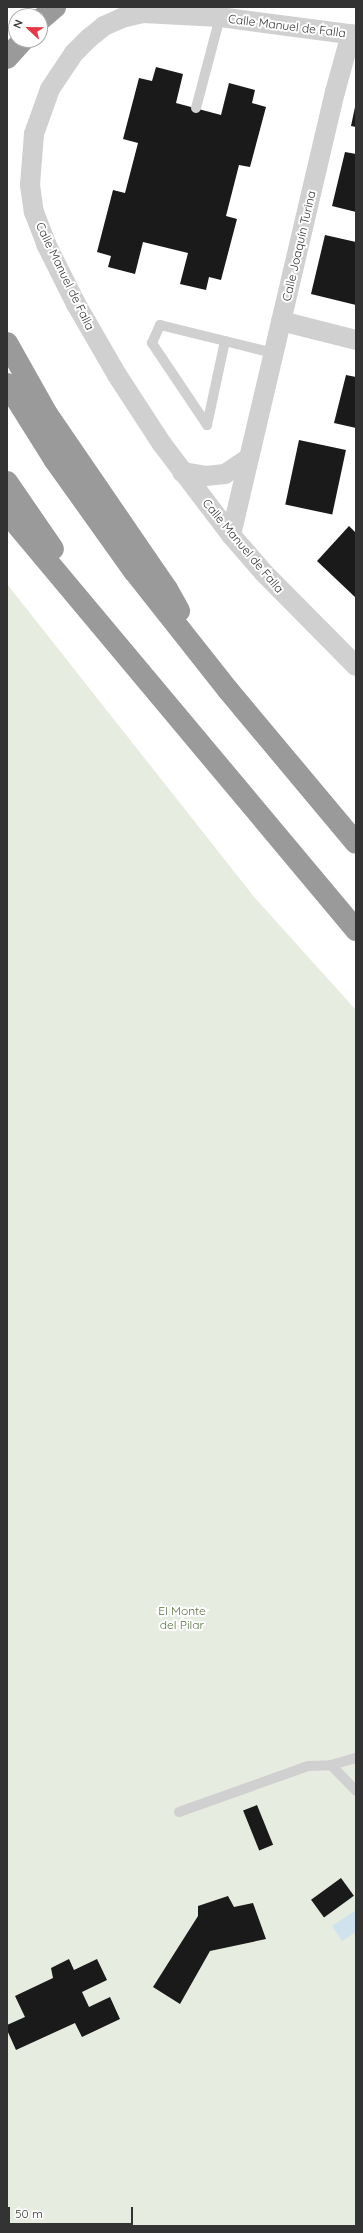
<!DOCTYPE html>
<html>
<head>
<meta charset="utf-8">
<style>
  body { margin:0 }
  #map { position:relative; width:363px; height:2233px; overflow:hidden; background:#fff; font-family:Quicksand,sans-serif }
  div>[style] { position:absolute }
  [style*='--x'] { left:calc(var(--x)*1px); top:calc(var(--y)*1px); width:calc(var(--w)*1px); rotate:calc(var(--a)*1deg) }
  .green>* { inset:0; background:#e6ecdf }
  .water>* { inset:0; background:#cfe2ee }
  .building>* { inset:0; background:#1a1a1a; transform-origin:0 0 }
  .service>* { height:10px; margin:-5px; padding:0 5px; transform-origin:5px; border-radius:5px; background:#d0d0d0 }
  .minor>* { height:20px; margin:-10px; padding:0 10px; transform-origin:10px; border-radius:10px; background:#d0d0d0 }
  .motorway>* { height:22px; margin:-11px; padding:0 11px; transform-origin:11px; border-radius:11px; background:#9a9a9a }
  span { translate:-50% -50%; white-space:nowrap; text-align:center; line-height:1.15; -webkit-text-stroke:4px #fff; paint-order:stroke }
  .street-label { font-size:12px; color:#333 }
  .park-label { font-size:12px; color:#56703f }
  .frame { position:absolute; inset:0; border:8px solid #333; pointer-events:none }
  .north { position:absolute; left:8px; top:8px; width:40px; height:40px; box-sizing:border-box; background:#fff; border:1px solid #adadad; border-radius:50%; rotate:292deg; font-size:11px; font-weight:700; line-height:16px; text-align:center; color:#333 }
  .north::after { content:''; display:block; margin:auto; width:14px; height:18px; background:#e63946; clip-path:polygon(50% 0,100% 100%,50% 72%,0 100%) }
  .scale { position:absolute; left:8px; top:2207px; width:125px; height:18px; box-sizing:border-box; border:2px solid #333; border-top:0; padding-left:5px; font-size:12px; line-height:14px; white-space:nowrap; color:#333; -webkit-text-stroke:3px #fff; paint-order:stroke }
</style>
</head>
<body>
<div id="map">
  <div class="green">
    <div style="clip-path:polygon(7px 584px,255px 898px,356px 1010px,356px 2226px,7px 2226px)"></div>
  </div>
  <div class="water">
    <div style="clip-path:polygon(356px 1910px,356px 1932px,342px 1941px,332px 1926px)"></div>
  </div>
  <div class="building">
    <div style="clip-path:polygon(156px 67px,183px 74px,176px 103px,221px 115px,229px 83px,255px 90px,252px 103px,266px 107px,250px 167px,239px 165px,226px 216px,237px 219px,221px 280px,209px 277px,206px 290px,180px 284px,188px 253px,143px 242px,135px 274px,108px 267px,111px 256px,97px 252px,113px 190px,125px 193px,138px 143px,123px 139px,139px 78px,152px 81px)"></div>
    <div style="clip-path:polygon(355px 107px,356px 107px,356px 127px,351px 126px)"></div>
    <div style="clip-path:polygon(345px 152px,356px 154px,356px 212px,332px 206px)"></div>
    <div style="clip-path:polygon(325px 235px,356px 242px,356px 305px,311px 294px)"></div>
    <div style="clip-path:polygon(346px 375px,356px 377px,356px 428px,334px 423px)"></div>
    <div style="left:299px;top:440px;width:48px;height:66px;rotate:12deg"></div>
    <div style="clip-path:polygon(349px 526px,356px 533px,356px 598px,317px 561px)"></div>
    <div style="left:257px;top:1805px;width:43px;height:15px;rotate:68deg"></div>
    <div style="left:341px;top:1878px;width:22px;height:37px;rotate:54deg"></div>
    <div style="clip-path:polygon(228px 1896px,234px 1907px,253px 1903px,266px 1939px,210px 1951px,180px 2004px,153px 1987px,198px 1916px,198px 1906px)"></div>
    <div style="clip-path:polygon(69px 1959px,74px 1970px,97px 1959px,107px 1980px,82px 1992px,89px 2007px,110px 1997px,120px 2019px,82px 2037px,75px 2023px,16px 2050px,7px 2030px,7px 2025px,25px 2017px,15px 1996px,53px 1978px,51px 1968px)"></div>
  </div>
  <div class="service">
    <div style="--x:196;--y:108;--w:94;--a:-75.2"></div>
    <div style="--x:225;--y:341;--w:86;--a:102.1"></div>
    <div style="--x:207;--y:425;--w:99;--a:-123.9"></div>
    <div style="--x:152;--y:343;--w:20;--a:-66"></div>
    <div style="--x:160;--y:325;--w:67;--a:13.8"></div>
    <div style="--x:225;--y:341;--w:49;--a:14"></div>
    <div style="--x:331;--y:1765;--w:36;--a:46"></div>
    <div style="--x:179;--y:1812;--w:137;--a:-19.6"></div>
    <div style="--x:308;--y:1766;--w:23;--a:-2"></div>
    <div style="--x:331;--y:1765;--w:26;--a:-16"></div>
  </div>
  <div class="minor">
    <div style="--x:356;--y:35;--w:137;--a:-172.5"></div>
    <div style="--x:220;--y:17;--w:77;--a:-177"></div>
    <div style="--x:143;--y:13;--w:22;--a:167"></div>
    <div style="--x:122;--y:18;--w:20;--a:156"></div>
    <div style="--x:104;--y:26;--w:19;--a:141"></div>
    <div style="--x:89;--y:38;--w:21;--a:135"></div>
    <div style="--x:74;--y:53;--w:43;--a:123.7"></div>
    <div style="--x:50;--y:89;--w:48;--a:109.6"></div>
    <div style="--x:34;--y:134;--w:51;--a:94.5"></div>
    <div style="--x:30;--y:185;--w:27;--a:82"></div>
    <div style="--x:34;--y:212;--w:34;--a:69"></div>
    <div style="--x:46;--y:244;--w:67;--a:63.4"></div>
    <div style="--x:76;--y:304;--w:82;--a:60"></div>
    <div style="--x:117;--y:375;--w:82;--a:56.9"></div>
    <div style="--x:162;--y:444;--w:114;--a:52.8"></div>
    <div style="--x:231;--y:535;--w:50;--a:49"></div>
    <div style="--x:264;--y:573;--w:131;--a:45.3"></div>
    <div style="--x:281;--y:321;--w:77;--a:14.2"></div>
    <div style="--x:182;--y:472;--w:24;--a:9"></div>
    <div style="--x:206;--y:476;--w:19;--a:-6"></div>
    <div style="--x:225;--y:474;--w:29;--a:-34"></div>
    <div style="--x:231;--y:535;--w:455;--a:-76.8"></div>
    <div style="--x:335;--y:92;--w:60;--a:-74.6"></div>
  </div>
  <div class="motorway">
    <div style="--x:40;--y:20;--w:20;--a:-41"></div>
    <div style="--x:7;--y:58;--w:24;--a:-48"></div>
    <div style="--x:7;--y:343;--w:81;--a:60.6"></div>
    <div style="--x:47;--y:414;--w:212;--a:55.6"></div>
    <div style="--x:167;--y:589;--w:25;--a:61"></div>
    <div style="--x:7;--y:384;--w:89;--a:57.9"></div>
    <div style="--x:54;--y:459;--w:138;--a:54.5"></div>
    <div style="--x:134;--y:571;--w:152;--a:51.7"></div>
    <div style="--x:228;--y:690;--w:199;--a:50.1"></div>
    <div style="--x:7;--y:482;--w:81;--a:55.5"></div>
    <div style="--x:7;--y:513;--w:544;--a:50.07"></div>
  </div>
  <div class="street-label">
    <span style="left:287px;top:26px;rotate:7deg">Calle Manuel de Falla</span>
    <span style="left:299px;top:246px;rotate:-77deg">Calle Joaquín Turina</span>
    <span style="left:65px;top:276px;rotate:64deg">Calle Manuel de Falla</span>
    <span style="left:243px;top:546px;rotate:50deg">Calle Manuel de Falla</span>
  </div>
  <div class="park-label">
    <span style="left:182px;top:1618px">El Monte<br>del Pilar</span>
  </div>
  <div class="frame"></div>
  <div class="north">N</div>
  <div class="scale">50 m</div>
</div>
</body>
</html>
